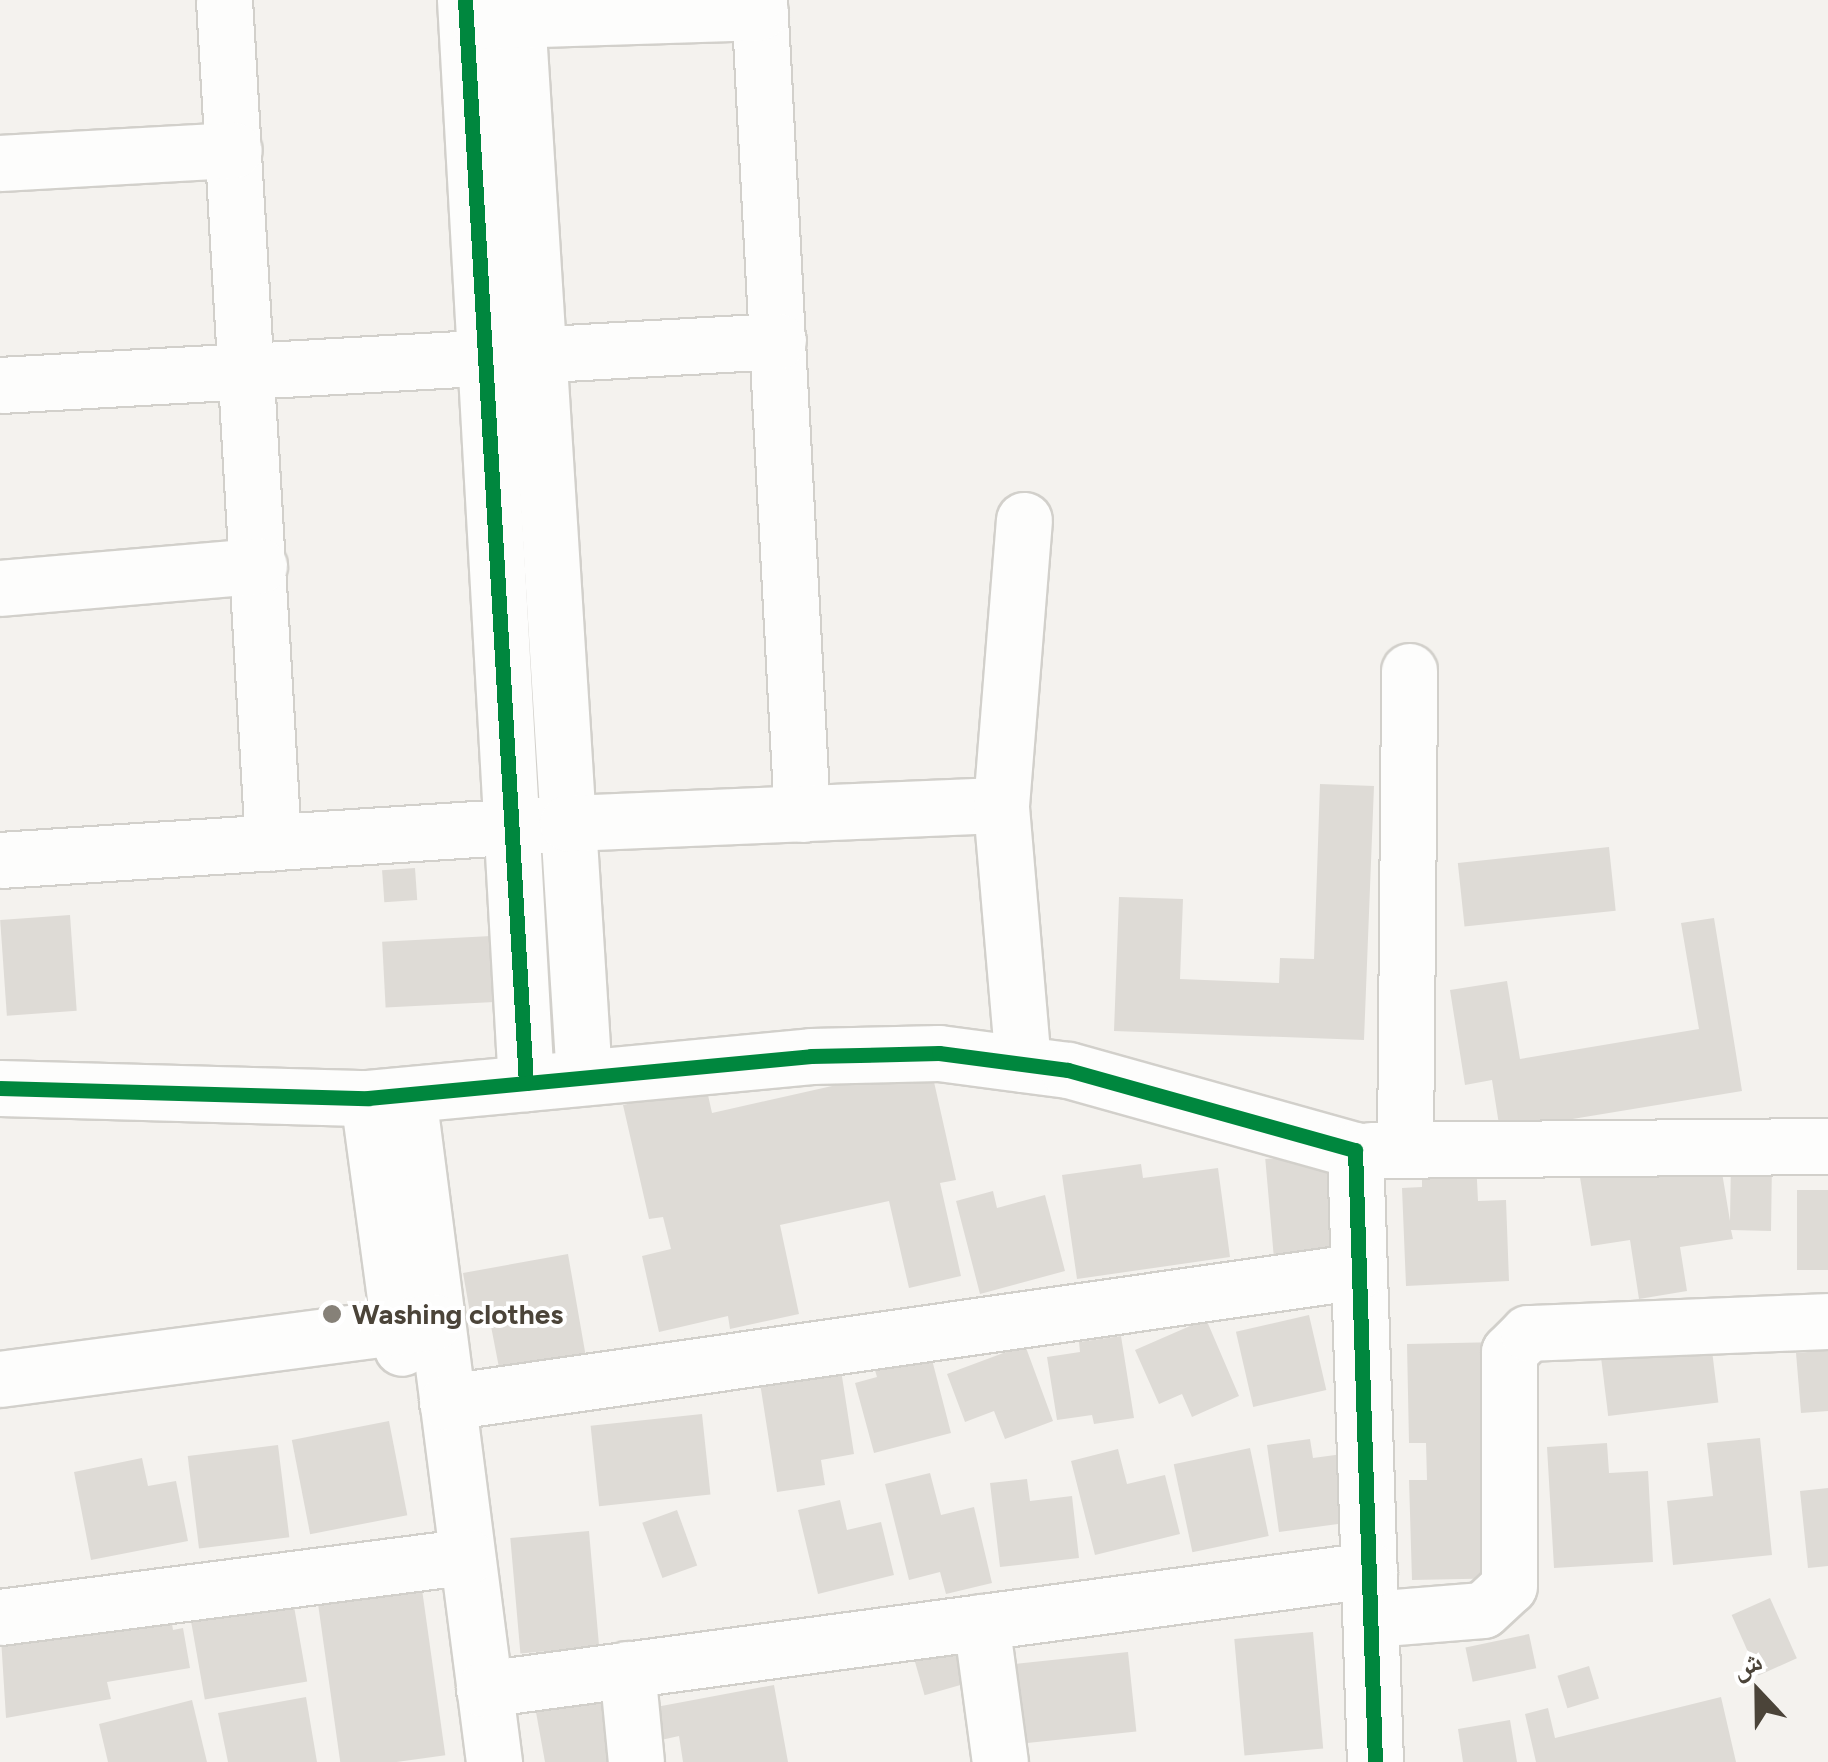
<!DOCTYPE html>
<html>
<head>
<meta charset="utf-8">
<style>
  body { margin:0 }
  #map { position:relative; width:1828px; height:1762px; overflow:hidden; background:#f4f2ee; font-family:Figtree,"Noto Naskh Arabic",sans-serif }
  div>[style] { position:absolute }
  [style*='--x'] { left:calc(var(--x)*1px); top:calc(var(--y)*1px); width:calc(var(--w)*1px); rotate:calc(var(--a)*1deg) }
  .building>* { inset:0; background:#dedbd6; transform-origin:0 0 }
  .roads { filter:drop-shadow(2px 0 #d2d0cb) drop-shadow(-2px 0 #d2d0cb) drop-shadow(0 2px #d2d0cb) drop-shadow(0 -2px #d2d0cb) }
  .minor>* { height:55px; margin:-27.5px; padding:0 27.5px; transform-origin:27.5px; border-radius:27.5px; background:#fdfdfc }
  .cycleway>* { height:15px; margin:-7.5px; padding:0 7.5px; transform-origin:7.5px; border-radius:7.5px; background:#00873e }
  .dots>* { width:28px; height:28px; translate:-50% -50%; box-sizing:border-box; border:5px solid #fff; border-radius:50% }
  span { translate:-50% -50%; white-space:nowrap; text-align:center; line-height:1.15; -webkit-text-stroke:8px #fff; paint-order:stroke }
  .poi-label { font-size:28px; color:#4b4439; font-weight:700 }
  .left { translate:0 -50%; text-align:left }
  .north { position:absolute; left:1708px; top:1642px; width:100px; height:100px; -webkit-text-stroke:8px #fff; paint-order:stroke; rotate:338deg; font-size:28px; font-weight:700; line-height:40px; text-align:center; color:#4b4439 }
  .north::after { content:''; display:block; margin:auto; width:35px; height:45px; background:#4b4439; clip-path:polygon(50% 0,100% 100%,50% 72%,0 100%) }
</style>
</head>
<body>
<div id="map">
  <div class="building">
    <div style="clip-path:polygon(1320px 784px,1374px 786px,1364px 1040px,1114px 1031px,1119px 897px,1183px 899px,1180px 979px,1279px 983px,1280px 958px,1314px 959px)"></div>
    <div style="left:1609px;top:847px;width:64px;height:152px;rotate:84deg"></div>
    <div style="left:415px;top:868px;width:32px;height:33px;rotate:86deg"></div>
    <div style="left:70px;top:915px;width:96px;height:70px;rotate:86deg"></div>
    <div style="clip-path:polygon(1714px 918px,1742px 1091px,1500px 1131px,1492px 1080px,1465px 1085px,1450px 990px,1507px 981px,1520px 1059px,1699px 1029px,1681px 923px)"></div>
    <div style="left:491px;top:936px;width:66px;height:109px;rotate:87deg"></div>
    <div style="clip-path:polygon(930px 1064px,956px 1180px,940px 1183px,961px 1276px,909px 1288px,889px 1201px,780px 1225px,799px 1314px,730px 1329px,728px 1316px,659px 1332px,642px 1256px,671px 1249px,663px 1217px,649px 1219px,623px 1105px,706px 1086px,712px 1113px)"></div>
    <div style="clip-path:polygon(1718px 1148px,1730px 1221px,1731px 1160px,1772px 1161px,1771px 1231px,1731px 1230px,1733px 1239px,1680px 1247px,1687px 1291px,1639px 1299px,1630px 1240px,1591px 1246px,1579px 1171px)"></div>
    <div style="left:1335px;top:1153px;width:99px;height:70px;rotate:85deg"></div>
    <div style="clip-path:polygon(1476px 1160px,1478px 1201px,1506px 1200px,1509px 1281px,1406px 1286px,1402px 1188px,1422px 1187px,1422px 1163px)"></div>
    <div style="clip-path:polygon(1141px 1164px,1143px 1178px,1218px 1168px,1230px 1257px,1077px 1279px,1062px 1175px)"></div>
    <div style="left:1828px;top:1190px;width:80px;height:31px;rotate:90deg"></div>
    <div style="clip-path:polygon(993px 1191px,997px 1208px,1045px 1195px,1065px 1271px,980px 1294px,956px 1201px)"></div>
    <div style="clip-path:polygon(568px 1254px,587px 1363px,501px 1378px,490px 1321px,472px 1324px,463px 1273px)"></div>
    <div style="left:1309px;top:1315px;width:77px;height:75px;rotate:77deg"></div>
    <div style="clip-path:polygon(1206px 1319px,1239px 1396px,1192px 1417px,1182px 1394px,1159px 1404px,1135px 1350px)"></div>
    <div style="left:1709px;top:1326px;width:77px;height:111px;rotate:83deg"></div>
    <div style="clip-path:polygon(1828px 1335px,1828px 1411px,1801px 1413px,1796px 1353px,1819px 1351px,1817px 1336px)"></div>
    <div style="clip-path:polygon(1121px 1336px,1134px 1418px,1094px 1424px,1092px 1415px,1057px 1420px,1047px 1357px,1080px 1352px,1079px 1342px)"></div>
    <div style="clip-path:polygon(1501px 1342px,1513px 1578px,1412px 1580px,1409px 1480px,1427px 1480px,1426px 1443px,1409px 1443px,1407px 1344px)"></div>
    <div style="clip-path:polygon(1025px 1345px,1053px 1421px,1005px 1439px,994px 1411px,965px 1422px,947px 1374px)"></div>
    <div style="clip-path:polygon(930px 1352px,951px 1433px,874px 1453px,855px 1383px,877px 1377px,874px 1367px)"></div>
    <div style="clip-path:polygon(841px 1370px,854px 1454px,821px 1460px,825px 1485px,777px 1492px,760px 1383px)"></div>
    <div style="left:702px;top:1414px;width:81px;height:112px;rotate:84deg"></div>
    <div style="left:389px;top:1421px;width:96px;height:99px;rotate:79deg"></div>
    <div style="clip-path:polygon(1760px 1438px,1772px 1555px,1673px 1565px,1667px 1501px,1713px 1496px,1707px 1443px)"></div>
    <div style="clip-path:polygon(1310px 1439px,1313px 1458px,1350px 1453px,1360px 1521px,1279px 1532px,1267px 1445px)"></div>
    <div style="clip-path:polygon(1607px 1443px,1609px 1473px,1648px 1471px,1653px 1562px,1554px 1568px,1547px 1447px)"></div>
    <div style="left:278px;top:1445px;width:93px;height:91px;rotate:83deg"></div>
    <div style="left:1250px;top:1448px;width:90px;height:78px;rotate:78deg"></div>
    <div style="clip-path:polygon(1118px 1449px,1127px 1484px,1165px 1475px,1180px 1534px,1095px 1555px,1071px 1461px)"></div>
    <div style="clip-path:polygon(142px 1458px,148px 1486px,176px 1481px,188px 1541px,91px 1560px,74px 1472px)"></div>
    <div style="clip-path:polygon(930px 1473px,941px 1515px,974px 1507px,992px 1583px,946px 1594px,940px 1572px,909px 1580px,885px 1484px)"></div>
    <div style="clip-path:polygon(1027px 1479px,1030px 1501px,1072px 1496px,1079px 1558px,1000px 1567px,990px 1483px)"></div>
    <div style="clip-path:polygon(1828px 1488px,1828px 1566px,1808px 1568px,1800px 1491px)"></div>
    <div style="clip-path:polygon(840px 1500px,847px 1530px,881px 1522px,894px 1575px,818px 1594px,798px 1510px)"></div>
    <div style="left:677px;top:1510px;width:59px;height:37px;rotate:70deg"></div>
    <div style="left:589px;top:1531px;width:116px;height:79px;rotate:85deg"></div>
    <div style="left:419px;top:1568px;width:189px;height:105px;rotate:82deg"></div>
    <div style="left:289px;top:1578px;width:105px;height:104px;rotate:80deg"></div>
    <div style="left:1770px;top:1598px;width:66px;height:42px;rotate:66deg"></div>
    <div style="clip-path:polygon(169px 1605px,173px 1630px,183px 1628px,190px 1668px,107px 1682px,111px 1699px,6px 1718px,0 1622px)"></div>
    <div style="left:966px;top:1622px;width:59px;height:60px;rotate:74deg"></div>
    <div style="left:1313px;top:1632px;width:117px;height:79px;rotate:85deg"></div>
    <div style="left:1529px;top:1634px;width:35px;height:65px;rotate:78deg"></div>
    <div style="left:1128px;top:1652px;width:80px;height:112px;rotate:84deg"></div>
    <div style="left:1589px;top:1666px;width:34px;height:33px;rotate:73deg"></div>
    <div style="clip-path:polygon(619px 1674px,635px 1762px,545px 1762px,532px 1690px)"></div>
    <div style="clip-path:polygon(774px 1685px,788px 1762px,683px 1762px,679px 1736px,661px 1740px,656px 1707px)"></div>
    <div style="clip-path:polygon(306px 1697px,317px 1762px,228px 1762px,218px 1713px)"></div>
    <div style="clip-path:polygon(1721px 1697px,1736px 1762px,1536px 1762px,1525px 1714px,1548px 1708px,1555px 1738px)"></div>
    <div style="clip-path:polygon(192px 1700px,207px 1762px,108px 1762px,99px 1724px)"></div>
    <div style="clip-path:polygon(1510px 1720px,1517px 1762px,1463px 1762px,1458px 1729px)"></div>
  </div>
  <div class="roads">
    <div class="minor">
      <div style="--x:224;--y:0;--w:844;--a:86.67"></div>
      <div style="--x:465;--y:0;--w:1085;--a:86.78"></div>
      <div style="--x:516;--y:0;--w:1079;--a:86.39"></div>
      <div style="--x:759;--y:0;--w:815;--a:86.98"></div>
      <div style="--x:479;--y:21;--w:281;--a:-1.8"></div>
      <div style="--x:0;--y:163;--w:234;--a:-3.2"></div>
      <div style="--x:0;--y:385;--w:779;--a:-3.24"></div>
      <div style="--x:0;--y:588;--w:260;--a:-4.9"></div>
      <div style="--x:0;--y:860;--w:568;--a:-3.73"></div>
      <div style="--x:567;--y:823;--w:434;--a:-2.4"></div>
      <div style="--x:1023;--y:1064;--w:260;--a:-94.9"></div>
      <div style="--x:1001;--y:805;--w:286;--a:-85.4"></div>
      <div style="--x:0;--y:1088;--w:368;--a:1.6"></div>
      <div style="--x:368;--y:1098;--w:445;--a:-5.4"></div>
      <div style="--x:811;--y:1056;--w:128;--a:-1.3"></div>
      <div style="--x:939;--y:1053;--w:130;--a:7.5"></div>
      <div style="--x:1068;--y:1070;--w:298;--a:15.6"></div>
      <div style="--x:1355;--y:1150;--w:612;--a:88.13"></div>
      <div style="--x:408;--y:1095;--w:673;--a:82.65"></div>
      <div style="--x:368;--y:1098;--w:252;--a:82.3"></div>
      <div style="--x:1405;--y:1149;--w:478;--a:-89.5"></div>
      <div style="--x:1371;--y:1150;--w:457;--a:-0.5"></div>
      <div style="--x:0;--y:1379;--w:438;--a:-7.5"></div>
      <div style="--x:447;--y:1402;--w:921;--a:-8.17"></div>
      <div style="--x:0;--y:1617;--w:471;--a:-7.4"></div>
      <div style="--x:1371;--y:1619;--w:112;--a:-4.6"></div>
      <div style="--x:1483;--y:1610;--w:35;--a:-43"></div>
      <div style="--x:1509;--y:1586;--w:234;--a:-90"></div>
      <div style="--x:1509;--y:1352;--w:27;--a:-45"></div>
      <div style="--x:1528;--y:1333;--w:300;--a:-2.3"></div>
      <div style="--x:981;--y:1622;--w:141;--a:82.3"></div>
      <div style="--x:627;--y:1669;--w:93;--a:84.5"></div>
      <div style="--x:484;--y:1689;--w:893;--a:-7.66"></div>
    </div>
  </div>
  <div class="cycleway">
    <div style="--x:465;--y:0;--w:1085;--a:86.78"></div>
    <div style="--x:0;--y:1088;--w:368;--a:1.6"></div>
    <div style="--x:368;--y:1098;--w:445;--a:-5.4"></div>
    <div style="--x:811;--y:1056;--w:128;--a:-1.3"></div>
    <div style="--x:939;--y:1053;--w:130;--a:7.5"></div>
    <div style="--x:1068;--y:1070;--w:298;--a:15.6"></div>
    <div style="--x:1355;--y:1150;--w:612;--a:88.13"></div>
  </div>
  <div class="dots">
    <div style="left:332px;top:1314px;background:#868178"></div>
  </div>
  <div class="poi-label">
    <span class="left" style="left:352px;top:1314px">Washing clothes</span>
  </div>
  <div class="north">ش</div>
</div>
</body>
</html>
